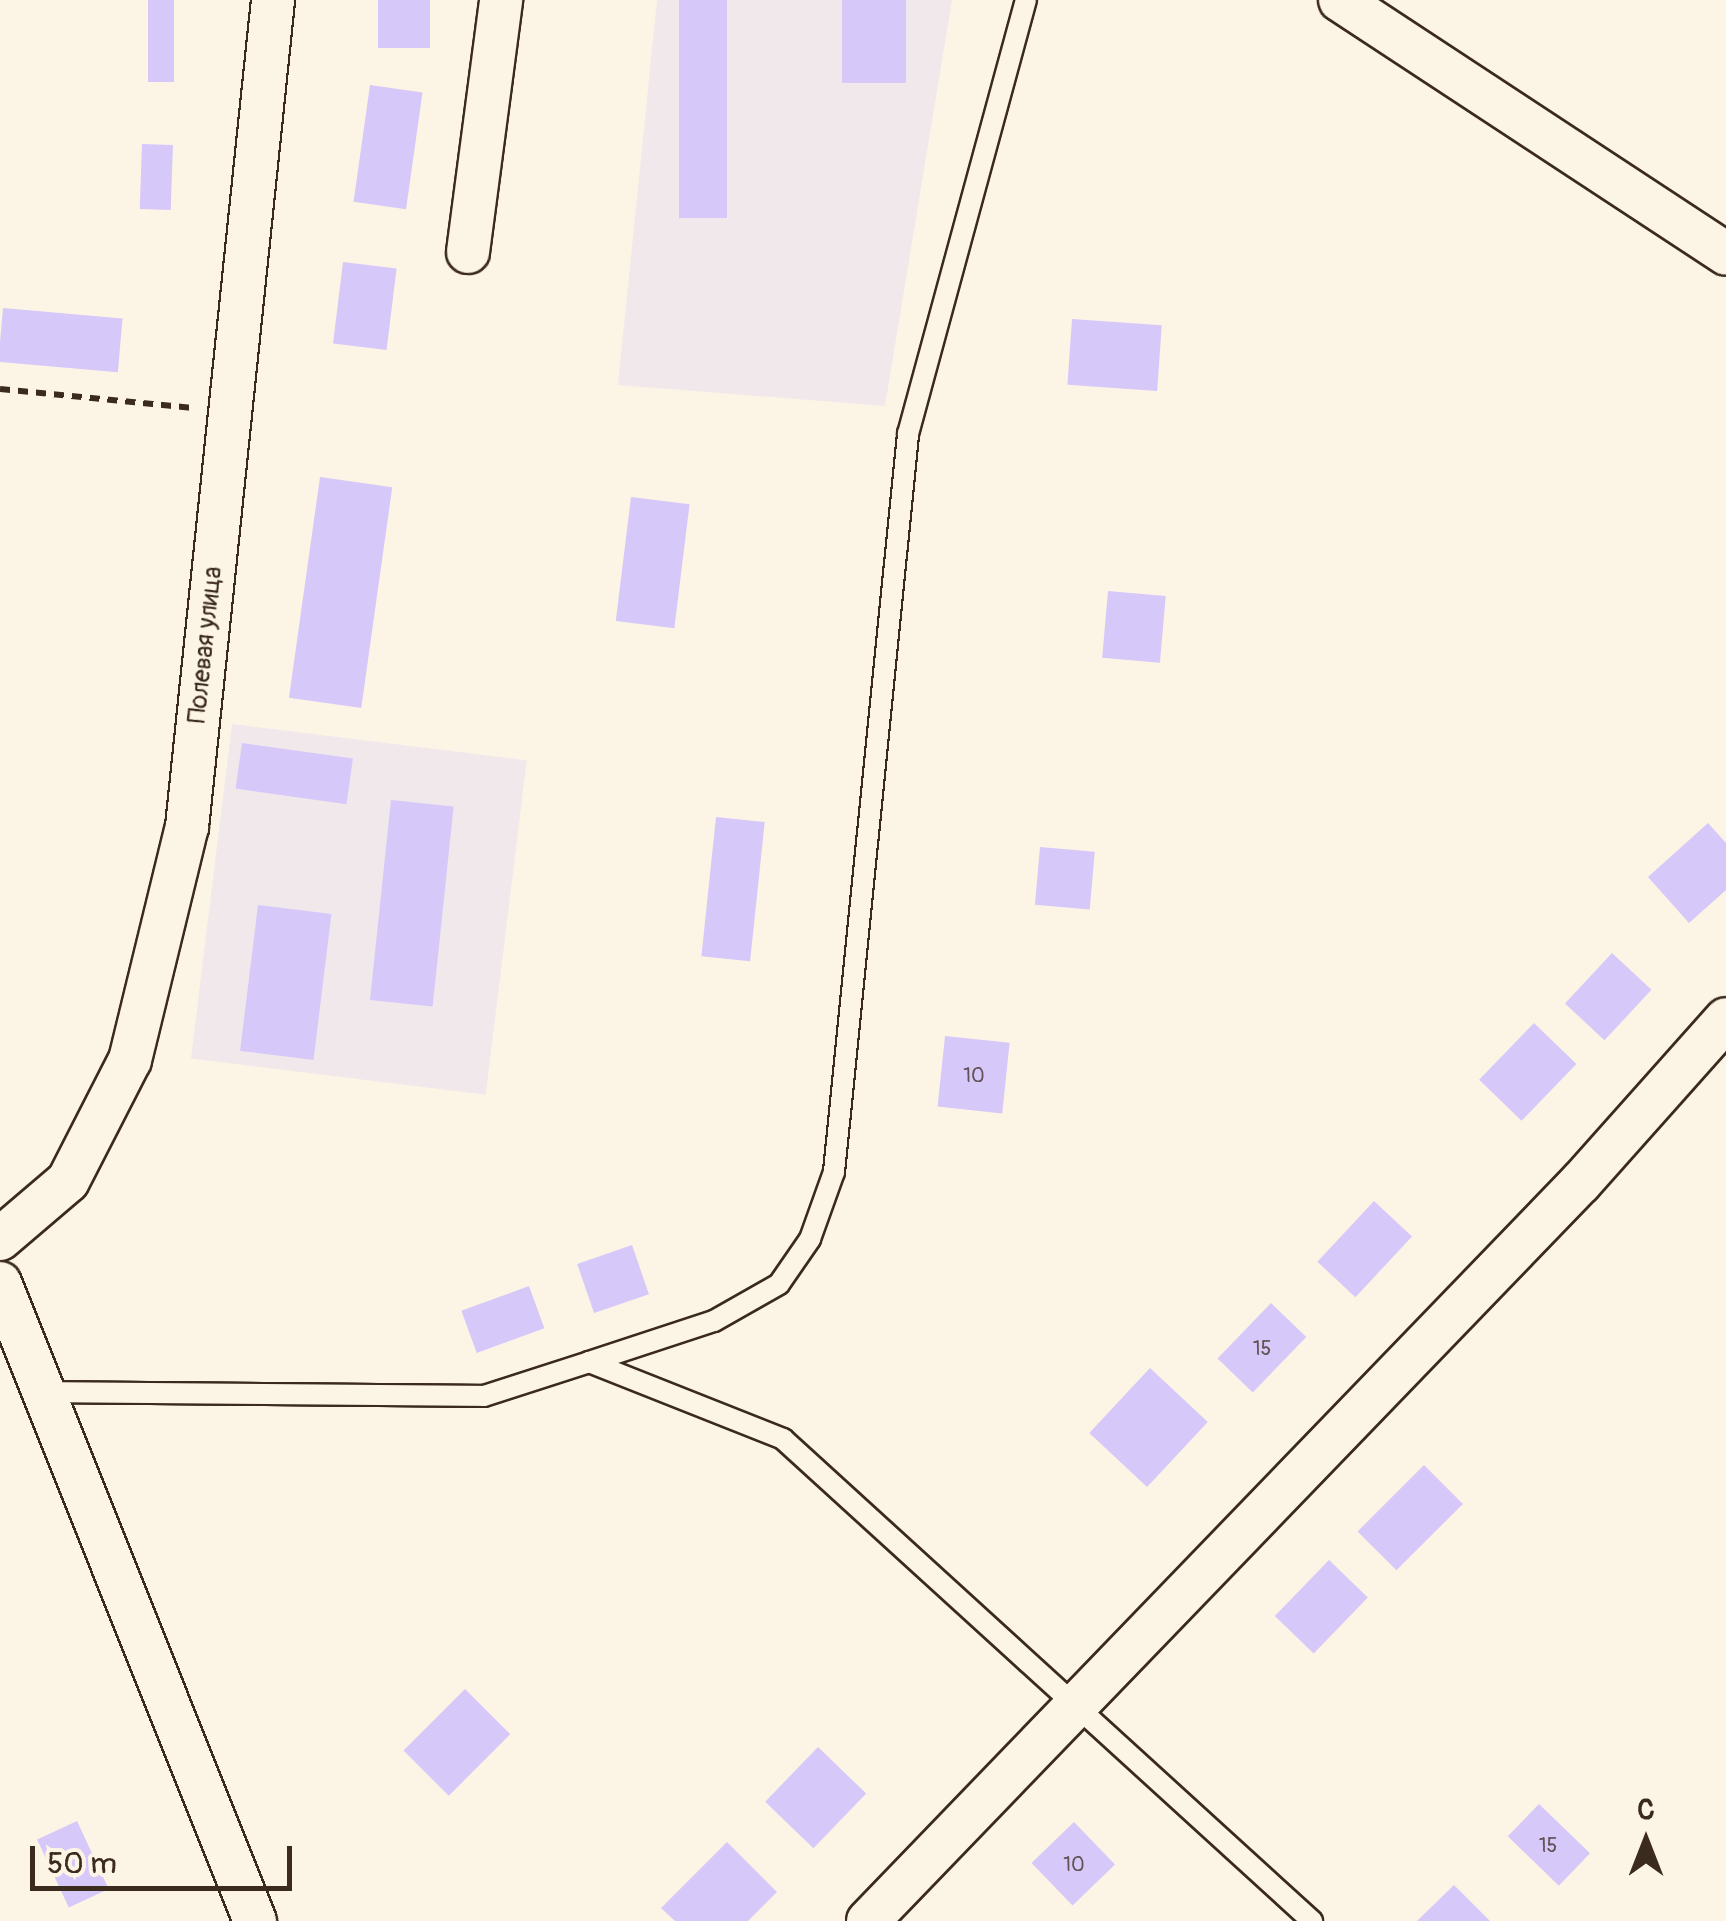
<!DOCTYPE html>
<html>
<head>
<meta charset="utf-8">
<style>
  body { margin:0 }
  #map { position:relative; width:1726px; height:1921px; overflow:hidden; background:#fcf5e5; font-family:Pangolin,sans-serif }
  div>[style] { position:absolute }
  [style*='--x'] { left:calc(var(--x)*1px); top:calc(var(--y)*1px); width:calc(var(--w)*1px); rotate:calc(var(--a)*1deg) }
  .built>* { inset:0; background:#f1e8eb; transform-origin:0 0 }
  .building>* { inset:0; background:#d7c8fa; transform-origin:0 0 }
  .path>* { height:6px; margin-top:-3px; transform-origin:0; background:repeating-linear-gradient(90deg,#3b2a1e 0 10px,transparent 0 18px) }
  .roads { filter:drop-shadow(2px 0 #3b2a1e) drop-shadow(-2px 0 #3b2a1e) drop-shadow(0 2px #3b2a1e) drop-shadow(0 -2px #3b2a1e) }
  .lane>* { height:20px; margin:-10px; padding:0 10px; transform-origin:10px; border-radius:10px; background:#fcf5e5 }
  .street>* { height:42px; margin:-21px; padding:0 21px; transform-origin:21px; border-radius:21px; background:#fcf5e5 }
  span { translate:-50% -50%; white-space:nowrap; text-align:center; line-height:1.15; -webkit-text-stroke:8px #fcf5e5; paint-order:stroke }
  .number-label { font-size:20px; color:#625255 }
  .number-label span { -webkit-text-stroke-width:0 }
  .street-label { font-size:25px; color:#3b2a1e }
  .north { position:absolute; left:1596px; top:1791px; width:100px; height:100px; -webkit-text-stroke:8px #fcf5e5; paint-order:stroke; rotate:0deg; font-size:28px; font-weight:700; line-height:40px; text-align:center; color:#3b2a1e }
  .north::after { content:''; display:block; margin:auto; width:35px; height:45px; background:#3b2a1e; clip-path:polygon(50% 0,100% 100%,50% 72%,0 100%) }
  .scale { position:absolute; left:30px; top:1846px; width:262px; height:45px; box-sizing:border-box; border:5px solid #3b2a1e; border-top:0; padding-left:12px; font-size:30px; line-height:35px; white-space:nowrap; color:#3b2a1e; -webkit-text-stroke:8px #fcf5e5; paint-order:stroke }
</style>
</head>
<body>
<div id="map">
  <div class="built">
    <div style="clip-path:polygon(657px 0,952px 0,885px 406px,618px 385px)"></div>
    <div style="left:232px;top:724px;width:297px;height:337px;rotate:7deg"></div>
  </div>
  <div class="building">
    <div style="left:148px;top:0;width:26px;height:82px"></div>
    <div style="left:378px;top:0;width:52px;height:48px"></div>
    <div style="left:679px;top:0;width:48px;height:218px"></div>
    <div style="left:842px;top:0;width:64px;height:83px"></div>
    <div style="left:370px;top:85px;width:53px;height:118px;rotate:8deg"></div>
    <div style="left:142px;top:144px;width:31px;height:65px;rotate:2deg"></div>
    <div style="left:343px;top:262px;width:54px;height:82px;rotate:7deg"></div>
    <div style="left:3px;top:308px;width:120px;height:54px;rotate:5deg"></div>
    <div style="left:1072px;top:319px;width:90px;height:66px;rotate:4deg"></div>
    <div style="left:320px;top:477px;width:73px;height:223px;rotate:8deg"></div>
    <div style="left:631px;top:497px;width:59px;height:125px;rotate:7deg"></div>
    <div style="left:1108px;top:591px;width:58px;height:67px;rotate:5deg"></div>
    <div style="left:242px;top:743px;width:112px;height:46px;rotate:8deg"></div>
    <div style="left:391px;top:800px;width:63px;height:201px;rotate:6deg"></div>
    <div style="left:716px;top:817px;width:49px;height:140px;rotate:6deg"></div>
    <div style="clip-path:polygon(1708px 823px,1726px 843px,1726px 890px,1689px 923px,1648px 877px)"></div>
    <div style="left:1040px;top:847px;width:55px;height:58px;rotate:5deg"></div>
    <div style="left:258px;top:905px;width:74px;height:147px;rotate:7deg"></div>
    <div style="left:1612px;top:953px;width:54px;height:69px;rotate:43deg"></div>
    <div style="left:1534px;top:1023px;width:59px;height:79px;rotate:44deg"></div>
    <div style="left:945px;top:1036px;width:65px;height:71px;rotate:6deg"></div>
    <div style="left:1374px;top:1201px;width:52px;height:83px;rotate:43deg"></div>
    <div style="left:632px;top:1245px;width:52px;height:58px;rotate:71deg"></div>
    <div style="left:529px;top:1286px;width:45px;height:72px;rotate:70deg"></div>
    <div style="left:1271px;top:1303px;width:49px;height:77px;rotate:44deg"></div>
    <div style="left:1150px;top:1368px;width:79px;height:89px;rotate:43deg"></div>
    <div style="left:1424px;top:1465px;width:55px;height:94px;rotate:45deg"></div>
    <div style="left:1329px;top:1560px;width:54px;height:78px;rotate:44deg"></div>
    <div style="left:465px;top:1689px;width:64px;height:87px;rotate:45deg"></div>
    <div style="left:818px;top:1747px;width:67px;height:76px;rotate:44deg"></div>
    <div style="left:1539px;top:1804px;width:71px;height:45px;rotate:44deg"></div>
    <div style="left:77px;top:1821px;width:75px;height:44px;rotate:65deg"></div>
    <div style="left:1074px;top:1822px;width:59px;height:59px;rotate:46deg"></div>
    <div style="clip-path:polygon(727px 1842px,777px 1892px,748px 1921px,675px 1921px,661px 1908px)"></div>
    <div style="clip-path:polygon(1454px 1885px,1490px 1921px,1417px 1921px)"></div>
  </div>
  <div class="path">
    <div style="--x:0;--y:389;--w:194;--a:5.6"></div>
  </div>
  <div class="roads">
    <div class="lane">
      <div style="--x:589;--y:1362;--w:132;--a:-18.2"></div>
      <div style="--x:714;--y:1321;--w:75;--a:-29.6"></div>
      <div style="--x:779;--y:1284;--w:55;--a:-55.4"></div>
      <div style="--x:810;--y:1239;--w:71;--a:-70.3"></div>
      <div style="--x:834;--y:1172;--w:742;--a:-84.27"></div>
      <div style="--x:908;--y:434;--w:450;--a:-74.8"></div>
      <div style="--x:44;--y:1392;--w:440;--a:0.5"></div>
      <div style="--x:484;--y:1396;--w:110;--a:-17.9"></div>
      <div style="--x:589;--y:1362;--w:209;--a:21.6"></div>
      <div style="--x:783;--y:1439;--w:716;--a:42.34"></div>
    </div>
    <div class="street">
      <div style="--x:1340;--y:0;--w:462;--a:33.3"></div>
      <div style="--x:468;--y:252;--w:254;--a:-82.5"></div>
      <div style="--x:0;--y:1239;--w:89;--a:-40.5"></div>
      <div style="--x:68;--y:1181;--w:136;--a:-62.9"></div>
      <div style="--x:130;--y:1060;--w:240;--a:-76.3"></div>
      <div style="--x:187;--y:827;--w:831;--a:-84.06"></div>
      <div style="--x:0;--y:1283;--w:687;--a:68.21"></div>
      <div style="--x:868;--y:1921;--w:1027;--a:-46.03"></div>
      <div style="--x:1581;--y:1182;--w:218;--a:-48.3"></div>
    </div>
  </div>
  <div class="number-label">
    <span style="left:974px;top:1075px">10</span>
    <span style="left:1262px;top:1348px">15</span>
    <span style="left:1548px;top:1845px">15</span>
    <span style="left:1074px;top:1864px">10</span>
  </div>
  <div class="street-label">
    <span style="left:206px;top:645px;rotate:-84deg">Полевая улица</span>
  </div>
  <div class="north">С</div>
  <div class="scale">50 m</div>
</div>
</body>
</html>
